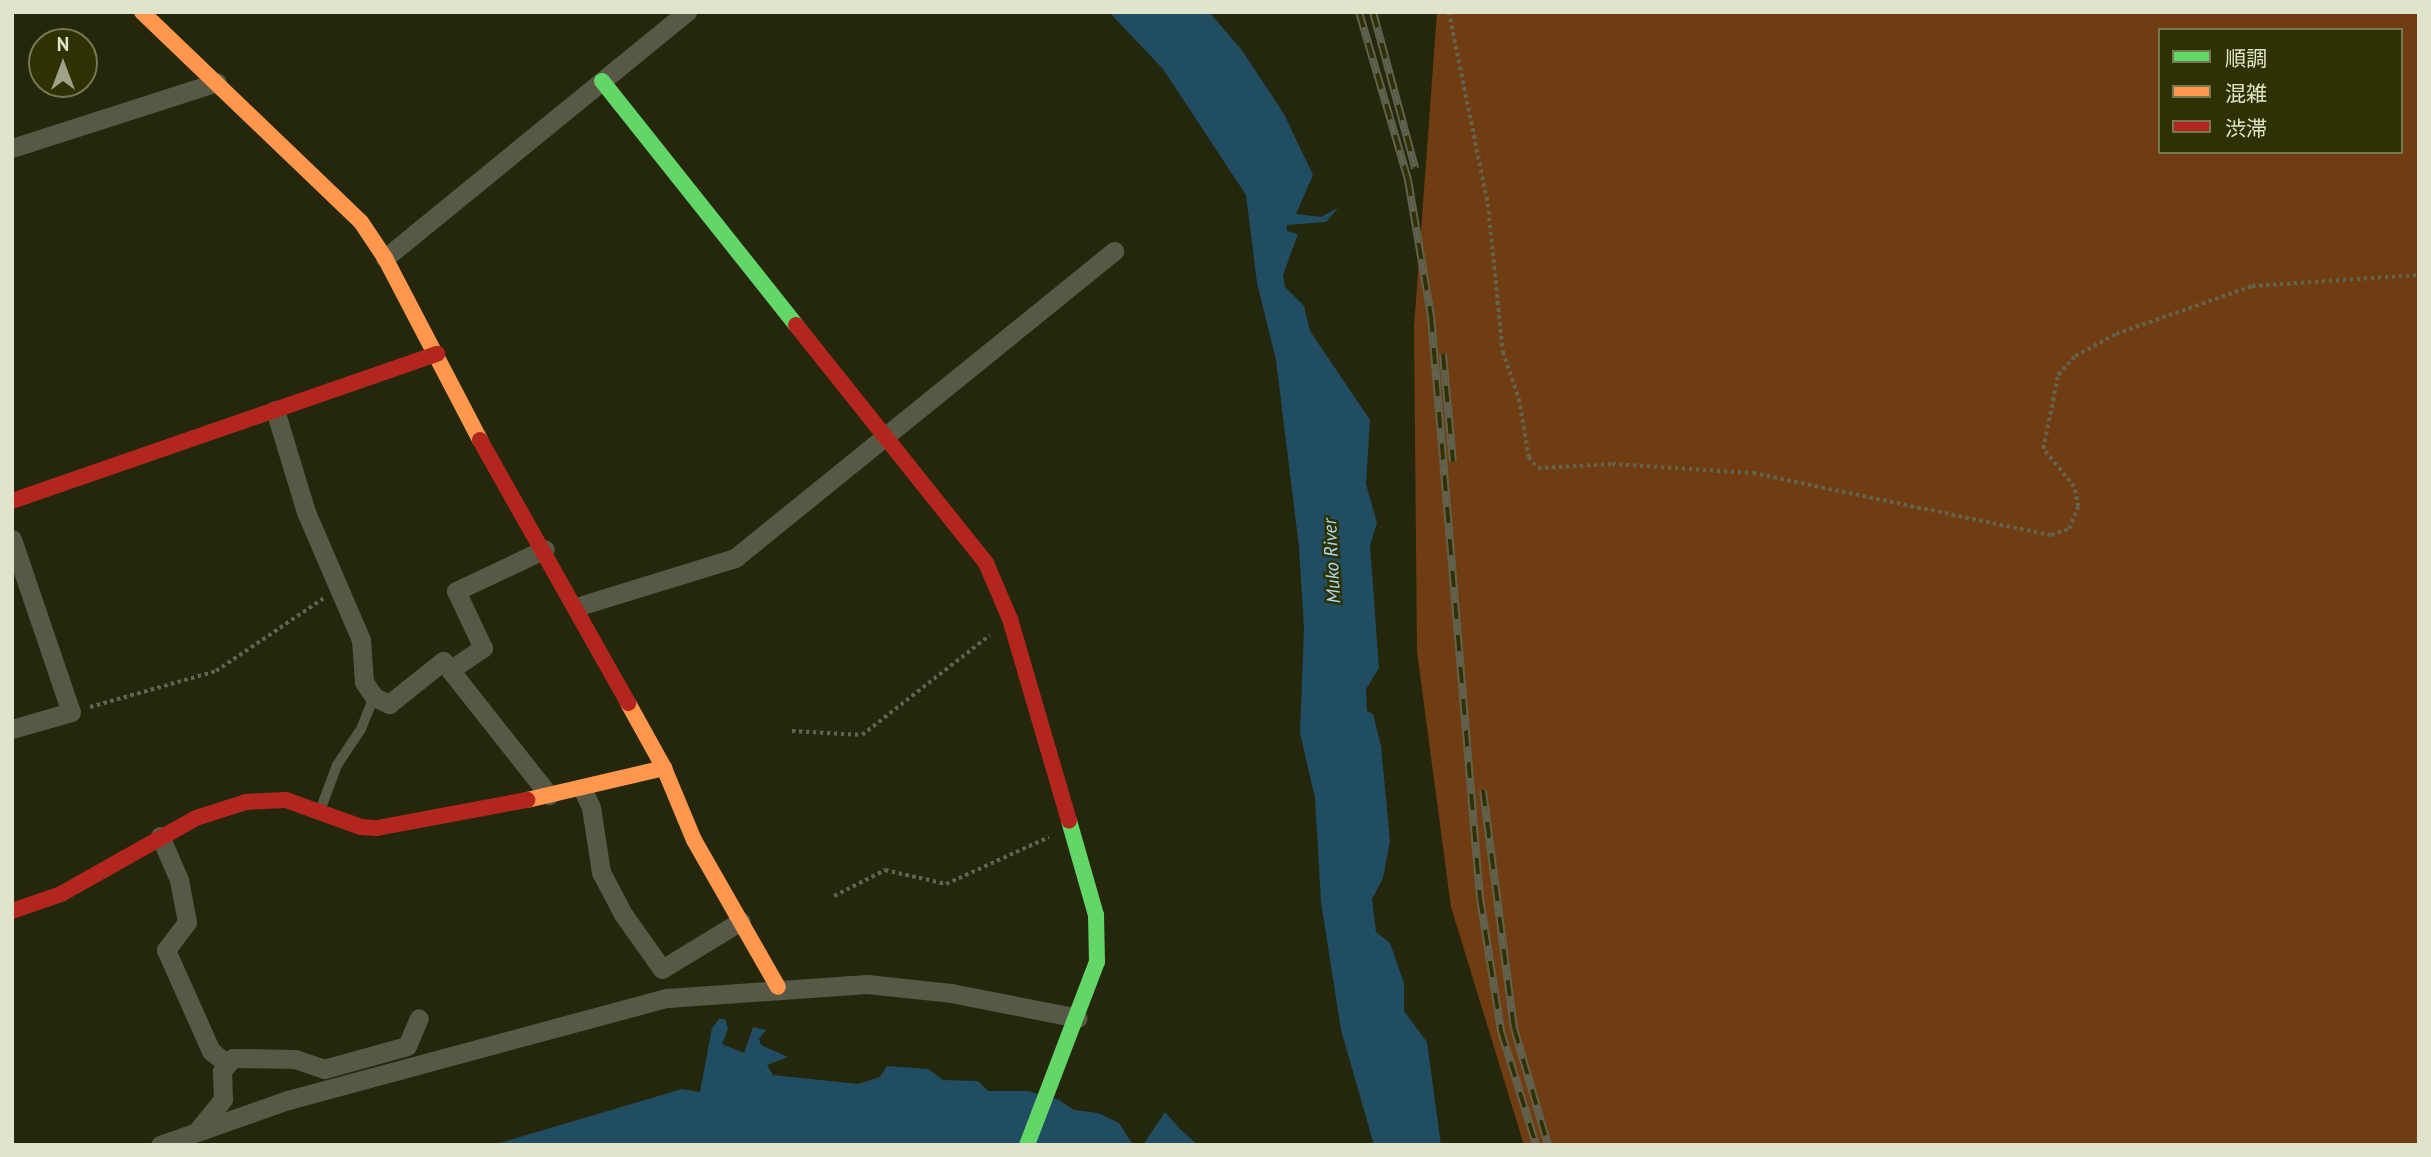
<!DOCTYPE html>
<html>
<head>
<meta charset="utf-8">
<style>
  body { margin:0 }
  #map { position:relative; width:2431px; height:1157px; overflow:hidden; background:#25270d; font-family:"PT Sans","Noto Sans JP",sans-serif }
  div>[style] { position:absolute }
  [style*='--x'] { left:calc(var(--x)*1px); top:calc(var(--y)*1px); width:calc(var(--w)*1px); rotate:calc(var(--a)*1deg) }
  .green>* { inset:0; background:#6f3d11 }
  .water>* { inset:0; background:#214d62 }
  .path>* { height:3.5px; margin-top:-1.75px; transform-origin:0; background:repeating-linear-gradient(90deg,#626452 0 3.5px,transparent 0 7px) }
  .lane>* { height:10px; margin:-5px; padding:0 5px; transform-origin:5px; border-radius:5px; background:#575946 }
  .street>* { height:19px; margin:-9.5px; padding:0 9.5px; transform-origin:9.5px; border-radius:9.5px; background:#575946 }
  .fast>* { height:16px; margin:-8px; padding:0 8px; transform-origin:8px; border-radius:8px; background:#63d668 }
  .slow>* { height:16px; margin:-8px; padding:0 8px; transform-origin:8px; border-radius:8px; background:#ff974d }
  .jam>* { height:16px; margin:-8px; padding:0 8px; transform-origin:8px; border-radius:8px; background:#b3261e }
  .rail>* { height:8px; margin-top:-4px; transform-origin:0; background:repeating-linear-gradient(90deg,#2e3202 0 16px,#60624f 0 32px); box-sizing:border-box; border-block:2px solid #60624f }
  span { translate:-50% -50%; white-space:nowrap; text-align:center; line-height:1.15; -webkit-text-stroke:5px #2e3202; paint-order:stroke }
  .water-label { font-size:19px; color:#afdaf3; font-style:italic }
  .frame { position:absolute; inset:0; border:14px solid #e0e4cb; pointer-events:none }
  .legend { position:absolute; left:2158px; top:28px; width:245px; height:126px; box-sizing:border-box; background:#2e3202; border:2px solid #757952; margin:0; padding:9px 12px; list-style:none; font-size:21px; color:#e0e4cb }
  .legend li { display:flex; align-items:center; gap:14px; height:35px }
  .legend b { width:35px; border:2px solid #757952 }
  .north { position:absolute; left:28px; top:28px; width:70px; height:70px; box-sizing:border-box; background:#2e3202; border:2px solid #757952; border-radius:50%; rotate:0deg; font-size:19px; font-weight:700; line-height:28px; text-align:center; color:#e0e4cb }
  .north::after { content:''; display:block; margin:auto; width:24px; height:32px; background:#9fa288; clip-path:polygon(50% 0,100% 100%,50% 72%,0 100%) }
</style>
</head>
<body>
<div id="map">
  <div class="green">
    <div style="clip-path:polygon(evenodd,1437px 12px,2419px 12px,2419px 1145px,1524px 1145px,1451px 907px,1417px 652px,1414px 327px,1437px 12px,2160px 30px,2401px 30px,2401px 152px,2160px 152px,2160px 30px)"></div>
  </div>
  <div class="water">
    <div style="clip-path:polygon(1109px 12px,1209px 12px,1241px 49px,1284px 114px,1313px 175px,1296px 214px,1321px 217px,1338px 208px,1326px 222px,1287px 225px,1287px 231px,1298px 234px,1283px 275px,1285px 287px,1304px 306px,1310px 331px,1370px 420px,1366px 484px,1377px 523px,1370px 545px,1379px 668px,1366px 689px,1367px 711px,1373px 714px,1381px 746px,1390px 841px,1383px 878px,1372px 899px,1376px 932px,1390px 943px,1404px 983px,1404px 1011px,1427px 1042px,1441px 1145px,1374px 1145px,1341px 1030px,1321px 902px,1315px 798px,1300px 733px,1304px 628px,1299px 547px,1276px 360px,1257px 283px,1246px 195px,1163px 69px)"></div>
    <div style="clip-path:polygon(719px 1019px,725px 1019px,728px 1029px,722px 1044px,744px 1053px,753px 1027px,766px 1030px,759px 1039px,761px 1045px,788px 1057px,767px 1065px,773px 1075px,858px 1084px,880px 1077px,887px 1066px,928px 1069px,943px 1080px,978px 1081px,988px 1091px,1028px 1091px,1059px 1100px,1074px 1110px,1098px 1113px,1119px 1123px,1133px 1145px,493px 1145px,682px 1089px,700px 1092px,712px 1028px)"></div>
    <div style="clip-path:polygon(1165px 1112px,1181px 1130px,1198px 1145px,1143px 1145px)"></div>
  </div>
  <div class="path">
    <div style="--x:1449;--y:12;--w:196;--a:78.5"></div>
    <div style="--x:1488;--y:204;--w:149;--a:84.2"></div>
    <div style="--x:1503;--y:352;--w:50;--a:71.2"></div>
    <div style="--x:1519;--y:399;--w:59;--a:80.2"></div>
    <div style="--x:1529;--y:457;--w:14;--a:51"></div>
    <div style="--x:1538;--y:468;--w:74;--a:-3.1"></div>
    <div style="--x:1612;--y:464;--w:141;--a:3.7"></div>
    <div style="--x:1753;--y:473;--w:304;--a:11.8"></div>
    <div style="--x:2051;--y:535;--w:19;--a:-18"></div>
    <div style="--x:2069;--y:529;--w:24;--a:-68"></div>
    <div style="--x:2078;--y:507;--w:20;--a:-101"></div>
    <div style="--x:2074;--y:487;--w:49;--a:-129.2"></div>
    <div style="--x:2043;--y:449;--w:76;--a:-78.5"></div>
    <div style="--x:2058;--y:375;--w:25;--a:-48"></div>
    <div style="--x:2075;--y:356;--w:47;--a:-28.2"></div>
    <div style="--x:2116;--y:334;--w:144;--a:-19.4"></div>
    <div style="--x:2252;--y:286;--w:167;--a:-3.8"></div>
    <div style="--x:90;--y:707;--w:131;--a:-15.9"></div>
    <div style="--x:216;--y:671;--w:130;--a:-34.1"></div>
    <div style="--x:792;--y:731;--w:70;--a:3.3"></div>
    <div style="--x:862;--y:735;--w:162;--a:-38"></div>
    <div style="--x:834;--y:896;--w:57;--a:-27"></div>
    <div style="--x:885;--y:870;--w:63;--a:12.9"></div>
    <div style="--x:946;--y:884;--w:113;--a:-24.5"></div>
  </div>
  <div class="lane">
    <div style="--x:321;--y:808;--w:46;--a:-69.6"></div>
    <div style="--x:337;--y:765;--w:43;--a:-56.3"></div>
    <div style="--x:361;--y:729;--w:35;--a:-68"></div>
  </div>
  <div class="street">
    <div style="--x:12;--y:148;--w:215;--a:-17.8"></div>
    <div style="--x:385;--y:258;--w:390;--a:-39.2"></div>
    <div style="--x:275;--y:410;--w:107;--a:73.1"></div>
    <div style="--x:306;--y:512;--w:139;--a:66.7"></div>
    <div style="--x:361;--y:640;--w:42;--a:85.9"></div>
    <div style="--x:364;--y:682;--w:18;--a:56"></div>
    <div style="--x:374;--y:697;--w:17;--a:25"></div>
    <div style="--x:389;--y:704;--w:69;--a:-38.5"></div>
    <div style="--x:443;--y:661;--w:171;--a:51.7"></div>
    <div style="--x:12;--y:539;--w:183;--a:71.2"></div>
    <div style="--x:71;--y:712;--w:61;--a:163.9"></div>
    <div style="--x:576;--y:607;--w:166;--a:-17.1"></div>
    <div style="--x:735;--y:558;--w:488;--a:-39"></div>
    <div style="--x:450;--y:670;--w:40;--a:-34"></div>
    <div style="--x:483;--y:648;--w:63;--a:-115.3"></div>
    <div style="--x:456;--y:591;--w:98;--a:-25.3"></div>
    <div style="--x:582;--y:788;--w:21;--a:65"></div>
    <div style="--x:591;--y:807;--w:66;--a:81.3"></div>
    <div style="--x:601;--y:872;--w:47;--a:62.4"></div>
    <div style="--x:623;--y:914;--w:67;--a:54.7"></div>
    <div style="--x:662;--y:969;--w:92;--a:-31.3"></div>
    <div style="--x:160;--y:836;--w:48;--a:66.6"></div>
    <div style="--x:179;--y:880;--w:43;--a:79.2"></div>
    <div style="--x:187;--y:922;--w:35;--a:127"></div>
    <div style="--x:166;--y:950;--w:111;--a:66"></div>
    <div style="--x:211;--y:1051;--w:19;--a:39"></div>
    <div style="--x:198;--y:1130;--w:40;--a:-51"></div>
    <div style="--x:223;--y:1099;--w:28;--a:-92"></div>
    <div style="--x:222;--y:1071;--w:17;--a:-50"></div>
    <div style="--x:233;--y:1058;--w:62;--a:0.9"></div>
    <div style="--x:295;--y:1059;--w:31;--a:19"></div>
    <div style="--x:324;--y:1069;--w:86;--a:-15.5"></div>
    <div style="--x:407;--y:1046;--w:30;--a:-67"></div>
    <div style="--x:160;--y:1145;--w:136;--a:-19.4"></div>
    <div style="--x:288;--y:1100;--w:392;--a:-15.1"></div>
    <div style="--x:667;--y:998;--w:200;--a:-4"></div>
    <div style="--x:867;--y:984;--w:84;--a:6.1"></div>
    <div style="--x:951;--y:993;--w:129;--a:11.1"></div>
  </div>
  <div class="fast">
    <div style="--x:602;--y:81;--w:312;--a:51.5"></div>
    <div style="--x:1027;--y:1145;--w:196;--a:-69.1"></div>
    <div style="--x:1097;--y:962;--w:47;--a:-91.2"></div>
    <div style="--x:1096;--y:915;--w:98;--a:-106"></div>
  </div>
  <div class="slow">
    <div style="--x:142;--y:12;--w:303;--a:43.8"></div>
    <div style="--x:361;--y:222;--w:43;--a:56.3"></div>
    <div style="--x:385;--y:258;--w:205;--a:62.4"></div>
    <div style="--x:628;--y:703;--w:74;--a:61"></div>
    <div style="--x:664;--y:768;--w:78;--a:67.4"></div>
    <div style="--x:694;--y:840;--w:169;--a:60.3"></div>
    <div style="--x:527;--y:800;--w:141;--a:-13.1"></div>
  </div>
  <div class="jam">
    <div style="--x:796;--y:325;--w:305;--a:51.4"></div>
    <div style="--x:986;--y:563;--w:61;--a:66.8"></div>
    <div style="--x:1010;--y:619;--w:210;--a:73.7"></div>
    <div style="--x:480;--y:440;--w:302;--a:60.6"></div>
    <div style="--x:12;--y:501;--w:450;--a:-19.1"></div>
    <div style="--x:12;--y:911;--w:52;--a:-19.1"></div>
    <div style="--x:61;--y:894;--w:155;--a:-29.4"></div>
    <div style="--x:196;--y:818;--w:52;--a:-17.7"></div>
    <div style="--x:246;--y:802;--w:40;--a:-2.9"></div>
    <div style="--x:286;--y:800;--w:80;--a:19.8"></div>
    <div style="--x:361;--y:827;--w:16;--a:4"></div>
    <div style="--x:377;--y:828;--w:153;--a:-10.6"></div>
  </div>
  <div class="rail">
    <div style="--x:1359;--y:12;--w:175;--a:73.7"></div>
    <div style="--x:1408;--y:180;--w:138;--a:80.4"></div>
    <div style="--x:1431;--y:316;--w:584;--a:85.19"></div>
    <div style="--x:1480;--y:898;--w:135;--a:81"></div>
    <div style="--x:1501;--y:1031;--w:119;--a:72.9"></div>
    <div style="--x:1373;--y:12;--w:162;--a:74.9"></div>
    <div style="--x:1443;--y:354;--w:108;--a:84.7"></div>
    <div style="--x:1483;--y:790;--w:240;--a:82.6"></div>
    <div style="--x:1514;--y:1028;--w:122;--a:73.8"></div>
  </div>
  <div class="water-label">
    <span style="left:1332px;top:561px;rotate:-93deg">Muko River</span>
  </div>
  <div class="frame"></div>
  <ul class="legend">
  <li><b style="height:9px;background:#63d668"></b>順調</li>
  <li><b style="height:9px;background:#ff974d"></b>混雑</li>
  <li><b style="height:9px;background:#b3261e"></b>渋滞</li>
  </ul>
  <div class="north">N</div>
</div>
</body>
</html>
